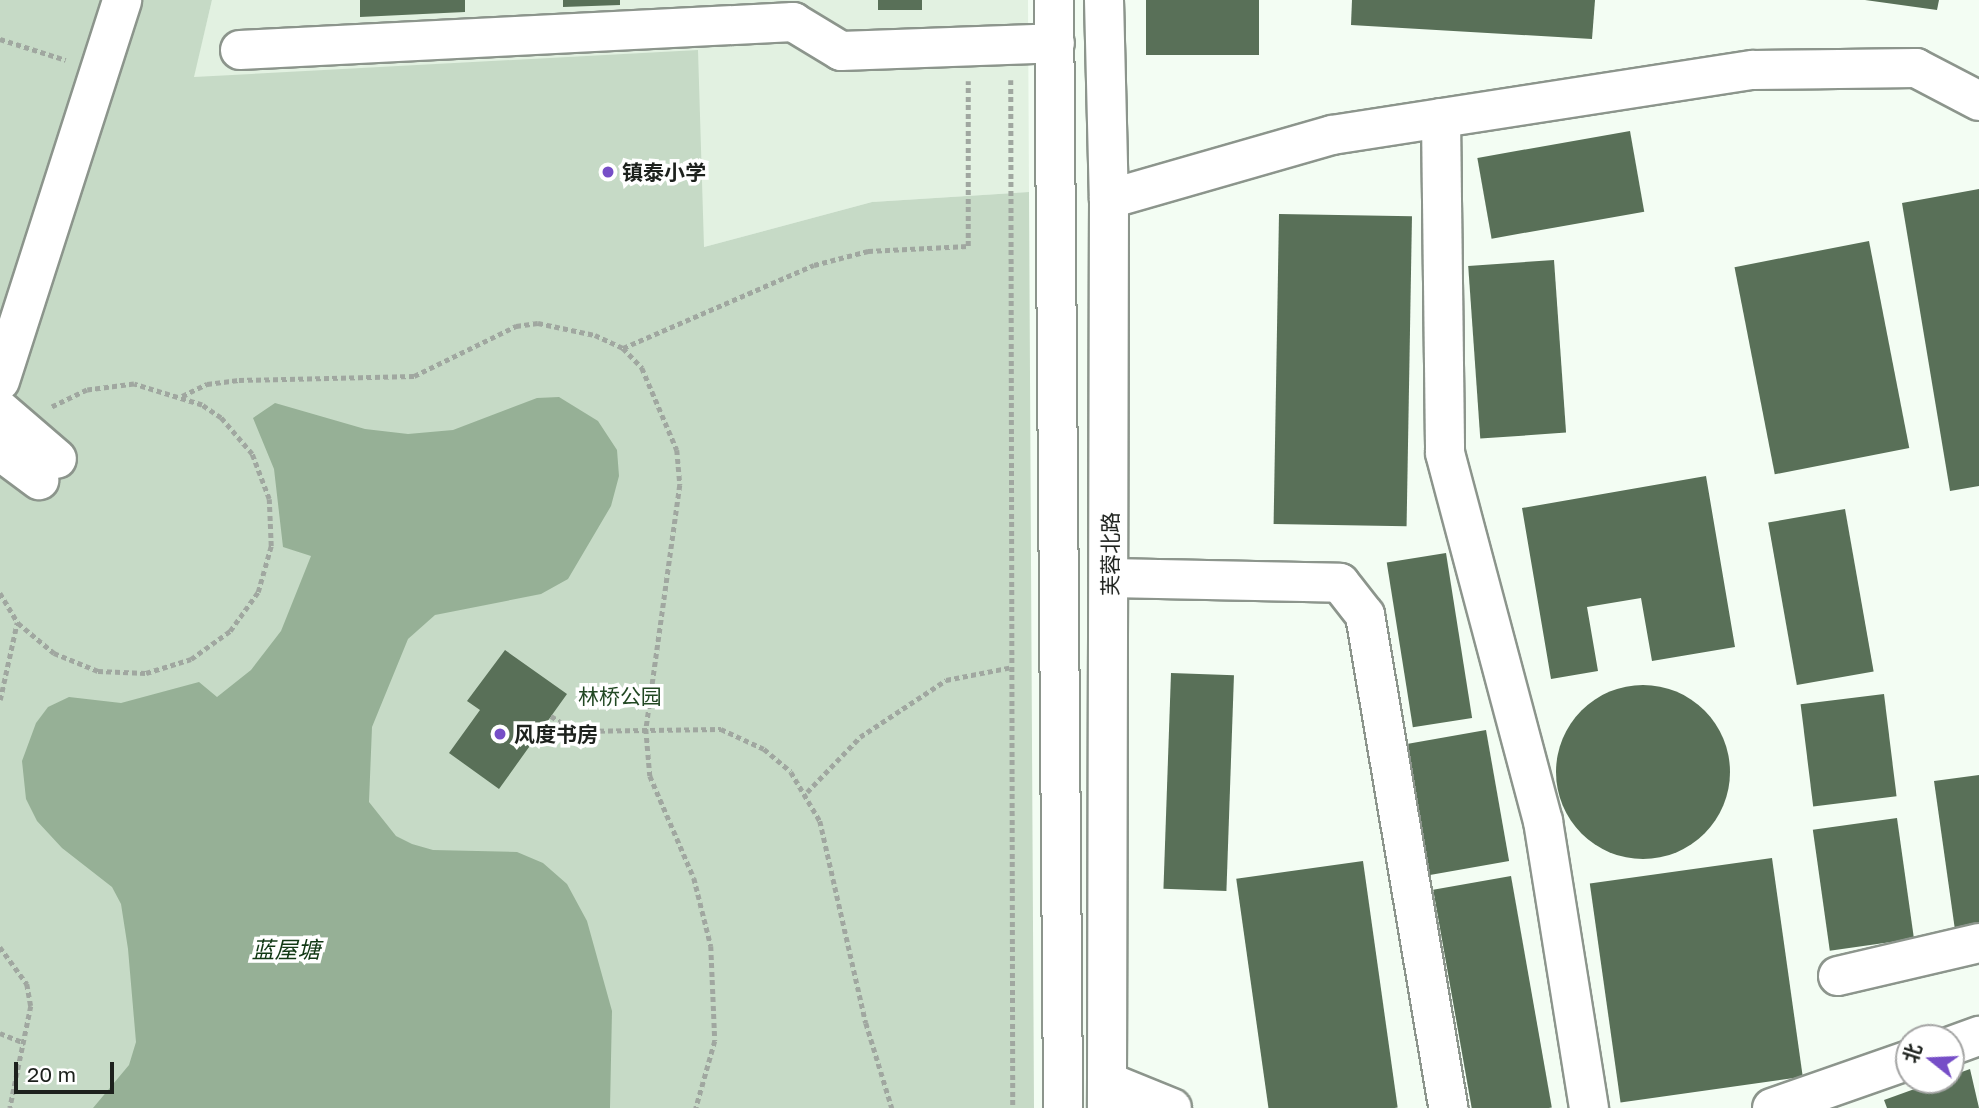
<!DOCTYPE html>
<html>
<head>
<meta charset="utf-8">
<style>
  body { margin:0 }
  #map { position:relative; width:1979px; height:1108px; overflow:hidden; background:#f3fdf3; font-family:"Golos Text","Noto Sans SC",sans-serif }
  div>[style] { position:absolute }
  [style*='--x'] { left:calc(var(--x)*1px); top:calc(var(--y)*1px); width:calc(var(--w)*1px); rotate:calc(var(--a)*1deg) }
  .built>* { inset:0; background:#e2f1e1 }
  .green>* { inset:0; background:#c6dac6 }
  .water>* { inset:0; background:#96b096 }
  .building>* { inset:0; background:#597058; transform-origin:0 0 }
  .round { border-radius:50% }
  .path>* { height:4.5px; margin-top:-2.25px; transform-origin:0; background:repeating-linear-gradient(90deg,#a0a7a0 0 5px,transparent 0 8.5px) }
  .roads { filter:drop-shadow(2px 0 #8c958c) drop-shadow(-2px 0 #8c958c) drop-shadow(0 2px #8c958c) drop-shadow(0 -2px #8c958c) }
  .minor>* { height:38px; margin:-19px; padding:0 19px; transform-origin:19px; border-radius:19px; background:#fff }
  .major>* { height:38px; margin:-19px; padding:0 19px; transform-origin:19px; border-radius:19px; background:#fff }
  .dots>* { width:19px; height:19px; translate:-50% -50%; box-sizing:border-box; border:4px solid #fff; border-radius:50% }
  span { translate:-50% -50%; white-space:nowrap; text-align:center; line-height:1.15; -webkit-text-stroke:7px #fff; paint-order:stroke }
  .poi-label { font-size:21px; color:#1d211d; font-weight:700 }
  .left { translate:0 -50%; text-align:left }
  .street-label { font-size:21px; color:#1d211d }
  .park-label { font-size:21px; color:#224823 }
  .water-label { font-size:23px; color:#113814; font-style:italic }
  .north { position:absolute; left:1895px; top:1024px; width:70px; height:70px; box-sizing:border-box; background:#fff; border:2px solid #a5a6a5; border-radius:50%; rotate:288deg; font-size:19px; font-weight:700; line-height:28px; text-align:center; color:#1d211d }
  .north::after { content:''; display:block; margin:auto; width:24px; height:32px; background:#764ec7; clip-path:polygon(50% 0,100% 100%,50% 72%,0 100%) }
  .scale { position:absolute; left:14px; top:1062px; width:100px; height:32px; box-sizing:border-box; border:4px solid #1d211d; border-top:0; padding-left:9px; font-size:21px; line-height:24px; white-space:nowrap; color:#1d211d; -webkit-text-stroke:5px #fff; paint-order:stroke }
</style>
</head>
<body>
<div id="map">
  <div class="built">
    <div style="clip-path:polygon(212px 0,1028px 0,1029px 192px,872px 202px,704px 247px,185px 111px)"></div>
  </div>
  <div class="green">
    <div style="clip-path:polygon(0 0,212px 0,194px 77px,698px 50px,704px 247px,872px 202px,1029px 192px,1034px 1108px,0 1108px)"></div>
  </div>
  <div class="water">
    <div style="clip-path:polygon(559px 397px,598px 421px,617px 450px,619px 476px,611px 506px,568px 579px,541px 594px,435px 615px,408px 639px,372px 727px,369px 802px,396px 836px,412px 844px,433px 850px,517px 852px,543px 863px,567px 884px,587px 921px,612px 1011px,610px 1108px,93px 1108px,129px 1065px,136px 1042px,128px 949px,121px 904px,112px 887px,62px 848px,37px 821px,26px 799px,22px 761px,36px 723px,48px 707px,69px 697px,121px 703px,199px 682px,217px 697px,251px 670px,281px 631px,311px 556px,283px 547px,274px 469px,253px 418px,275px 403px,365px 429px,408px 434px,453px 430px,537px 398px)"></div>
  </div>
  <div class="building">
    <div style="clip-path:polygon(360px 0,465px 0,465px 12px,360px 17px)"></div>
    <div style="clip-path:polygon(563px 0,620px 0,620px 5px,563px 7px)"></div>
    <div style="left:878px;top:0;width:44px;height:10px"></div>
    <div style="left:1146px;top:0;width:113px;height:55px"></div>
    <div style="clip-path:polygon(1352px 0,1595px 0,1592px 39px,1351px 25px)"></div>
    <div style="clip-path:polygon(1865px 0,1939px 0,1937px 10px)"></div>
    <div style="left:1630px;top:131px;width:82px;height:155px;rotate:80deg"></div>
    <div style="clip-path:polygon(1979px 189px,1979px 486px,1950px 491px,1902px 203px)"></div>
    <div style="left:1279px;top:214px;width:133px;height:310px;rotate:1deg"></div>
    <div style="left:1869px;top:241px;width:211px;height:137px;rotate:79deg"></div>
    <div style="left:1554px;top:260px;width:173px;height:86px;rotate:86deg"></div>
    <div style="clip-path:polygon(1706px 476px,1735px 647px,1652px 661px,1641px 598px,1587px 607px,1598px 671px,1551px 679px,1522px 508px)"></div>
    <div style="left:1845px;top:509px;width:165px;height:78px;rotate:80deg"></div>
    <div style="left:1446px;top:553px;width:167px;height:60px;rotate:81deg"></div>
    <div style="clip-path:polygon(505px 650px,567px 694px,499px 789px,449px 753px,480px 710px,467px 701px)"></div>
    <div style="left:1171px;top:673px;width:63px;height:216px;rotate:2deg"></div>
    <div class="round" style="left:1556px;top:685px;width:174px;height:174px"></div>
    <div style="left:1884px;top:694px;width:103px;height:84px;rotate:83deg"></div>
    <div style="left:1486px;top:730px;width:133px;height:89px;rotate:80deg"></div>
    <div style="clip-path:polygon(1979px 775px,1979px 926px,1955px 930px,1934px 781px)"></div>
    <div style="left:1897px;top:818px;width:122px;height:85px;rotate:82deg"></div>
    <div style="left:1772px;top:858px;width:221px;height:184px;rotate:82deg"></div>
    <div style="left:1363px;top:861px;width:249px;height:128px;rotate:82deg"></div>
    <div style="left:1511px;top:876px;width:235px;height:79px;rotate:80deg"></div>
    <div style="clip-path:polygon(1970px 1069px,1979px 1108px,1887px 1108px,1884px 1100px)"></div>
  </div>
  <div class="path">
    <div style="--x:0;--y:39;--w:69;--a:17.7"></div>
    <div style="--x:1011;--y:80;--w:1028;--a:89.89"></div>
    <div style="--x:623;--y:348;--w:208;--a:-23.5"></div>
    <div style="--x:814;--y:265;--w:56;--a:-14.5"></div>
    <div style="--x:868;--y:251;--w:100;--a:-2.9"></div>
    <div style="--x:968;--y:246;--w:165;--a:-90"></div>
    <div style="--x:182;--y:396;--w:28;--a:-26"></div>
    <div style="--x:207;--y:384;--w:32;--a:-7"></div>
    <div style="--x:239;--y:380;--w:175;--a:-1.3"></div>
    <div style="--x:414;--y:376;--w:114;--a:-26.1"></div>
    <div style="--x:516;--y:326;--w:22;--a:-8"></div>
    <div style="--x:538;--y:323;--w:58;--a:11.9"></div>
    <div style="--x:595;--y:335;--w:31;--a:25"></div>
    <div style="--x:623;--y:348;--w:28;--a:46"></div>
    <div style="--x:642;--y:368;--w:89;--a:66.9"></div>
    <div style="--x:677;--y:450;--w:35;--a:85"></div>
    <div style="--x:680;--y:485;--w:246;--a:97.9"></div>
    <div style="--x:646;--y:729;--w:47;--a:85.1"></div>
    <div style="--x:650;--y:776;--w:111;--a:66.7"></div>
    <div style="--x:694;--y:878;--w:70;--a:76"></div>
    <div style="--x:711;--y:946;--w:95;--a:87.6"></div>
    <div style="--x:715;--y:1041;--w:70;--a:105.8"></div>
    <div style="--x:0;--y:593;--w:35;--a:59"></div>
    <div style="--x:18;--y:623;--w:47;--a:39.8"></div>
    <div style="--x:54;--y:653;--w:48;--a:22.2"></div>
    <div style="--x:98;--y:671;--w:48;--a:2.4"></div>
    <div style="--x:146;--y:673;--w:47;--a:-17.3"></div>
    <div style="--x:191;--y:659;--w:48;--a:-35.7"></div>
    <div style="--x:230;--y:631;--w:48;--a:-54.3"></div>
    <div style="--x:258;--y:592;--w:48;--a:-74.2"></div>
    <div style="--x:271;--y:546;--w:47;--a:-92.4"></div>
    <div style="--x:269;--y:499;--w:48;--a:-110.7"></div>
    <div style="--x:252;--y:454;--w:48;--a:-130.7"></div>
    <div style="--x:221;--y:418;--w:23;--a:-146"></div>
    <div style="--x:202;--y:405;--w:71;--a:-162.8"></div>
    <div style="--x:134;--y:384;--w:47;--a:172.7"></div>
    <div style="--x:87;--y:390;--w:39;--a:154"></div>
    <div style="--x:0;--y:700;--w:79;--a:-77.6"></div>
    <div style="--x:551;--y:716;--w:27;--a:33"></div>
    <div style="--x:574;--y:731;--w:147;--a:-0.8"></div>
    <div style="--x:721;--y:729;--w:47;--a:24.9"></div>
    <div style="--x:764;--y:749;--w:35;--a:40"></div>
    <div style="--x:791;--y:772;--w:57;--a:59.4"></div>
    <div style="--x:820;--y:821;--w:207;--a:77.2"></div>
    <div style="--x:866;--y:1023;--w:89;--a:73"></div>
    <div style="--x:807;--y:792;--w:76;--a:-46.1"></div>
    <div style="--x:860;--y:737;--w:103;--a:-33.5"></div>
    <div style="--x:946;--y:680;--w:67;--a:-11.1"></div>
    <div style="--x:0;--y:947;--w:46;--a:53.9"></div>
    <div style="--x:27;--y:984;--w:22;--a:80"></div>
    <div style="--x:31;--y:1006;--w:104;--a:101.6"></div>
    <div style="--x:0;--y:1033;--w:27;--a:22"></div>
  </div>
  <div class="roads">
    <div class="minor">
      <div style="--x:240;--y:50;--w:554;--a:-2.9"></div>
      <div style="--x:793;--y:22;--w:56;--a:31.1"></div>
      <div style="--x:841;--y:51;--w:214;--a:-2.1"></div>
      <div style="--x:1441;--y:118;--w:335;--a:89.3"></div>
      <div style="--x:1445;--y:453;--w:381;--a:75.1"></div>
      <div style="--x:1543;--y:821;--w:291;--a:80.9"></div>
      <div style="--x:1109;--y:199;--w:232;--a:-16"></div>
      <div style="--x:1332;--y:135;--w:426;--a:-8.8"></div>
      <div style="--x:1753;--y:70;--w:163;--a:-0.7"></div>
      <div style="--x:1916;--y:68;--w:71;--a:27.6"></div>
      <div style="--x:0;--y:381;--w:400;--a:-72.2"></div>
      <div style="--x:0;--y:410;--w:75;--a:40.7"></div>
      <div style="--x:0;--y:451;--w:49;--a:36.6"></div>
      <div style="--x:1110;--y:578;--w:230;--a:1.2"></div>
      <div style="--x:1340;--y:583;--w:41;--a:52"></div>
      <div style="--x:1365;--y:615;--w:500;--a:80.4"></div>
      <div style="--x:1838;--y:976;--w:145;--a:-13.2"></div>
      <div style="--x:1951;--y:1046;--w:30;--a:-20"></div>
      <div style="--x:1108;--y:1082;--w:69;--a:22.1"></div>
      <div style="--x:1772;--y:1108;--w:145;--a:-19.3"></div>
    </div>
    <div class="major">
      <div style="--x:1054;--y:0;--w:1108;--a:89.53"></div>
      <div style="--x:1104;--y:0;--w:199;--a:88.6"></div>
      <div style="--x:1109;--y:199;--w:909;--a:90.13"></div>
    </div>
  </div>
  <div class="dots">
    <div style="left:608px;top:172px;background:#764ec7"></div>
    <div style="left:500px;top:734px;background:#764ec7"></div>
  </div>
  <div class="poi-label">
    <span class="left" style="left:622px;top:172px">镇泰小学</span>
    <span class="left" style="left:514px;top:734px">风度书房</span>
  </div>
  <div class="street-label">
    <span style="left:1110px;top:554px;rotate:-90deg">芙蓉北路</span>
  </div>
  <div class="park-label">
    <span style="left:620px;top:696px">林桥公园</span>
  </div>
  <div class="water-label">
    <span style="left:286px;top:949px">蓝屋塘</span>
  </div>
  <div class="north">北</div>
  <div class="scale">20 m</div>
</div>
</body>
</html>
